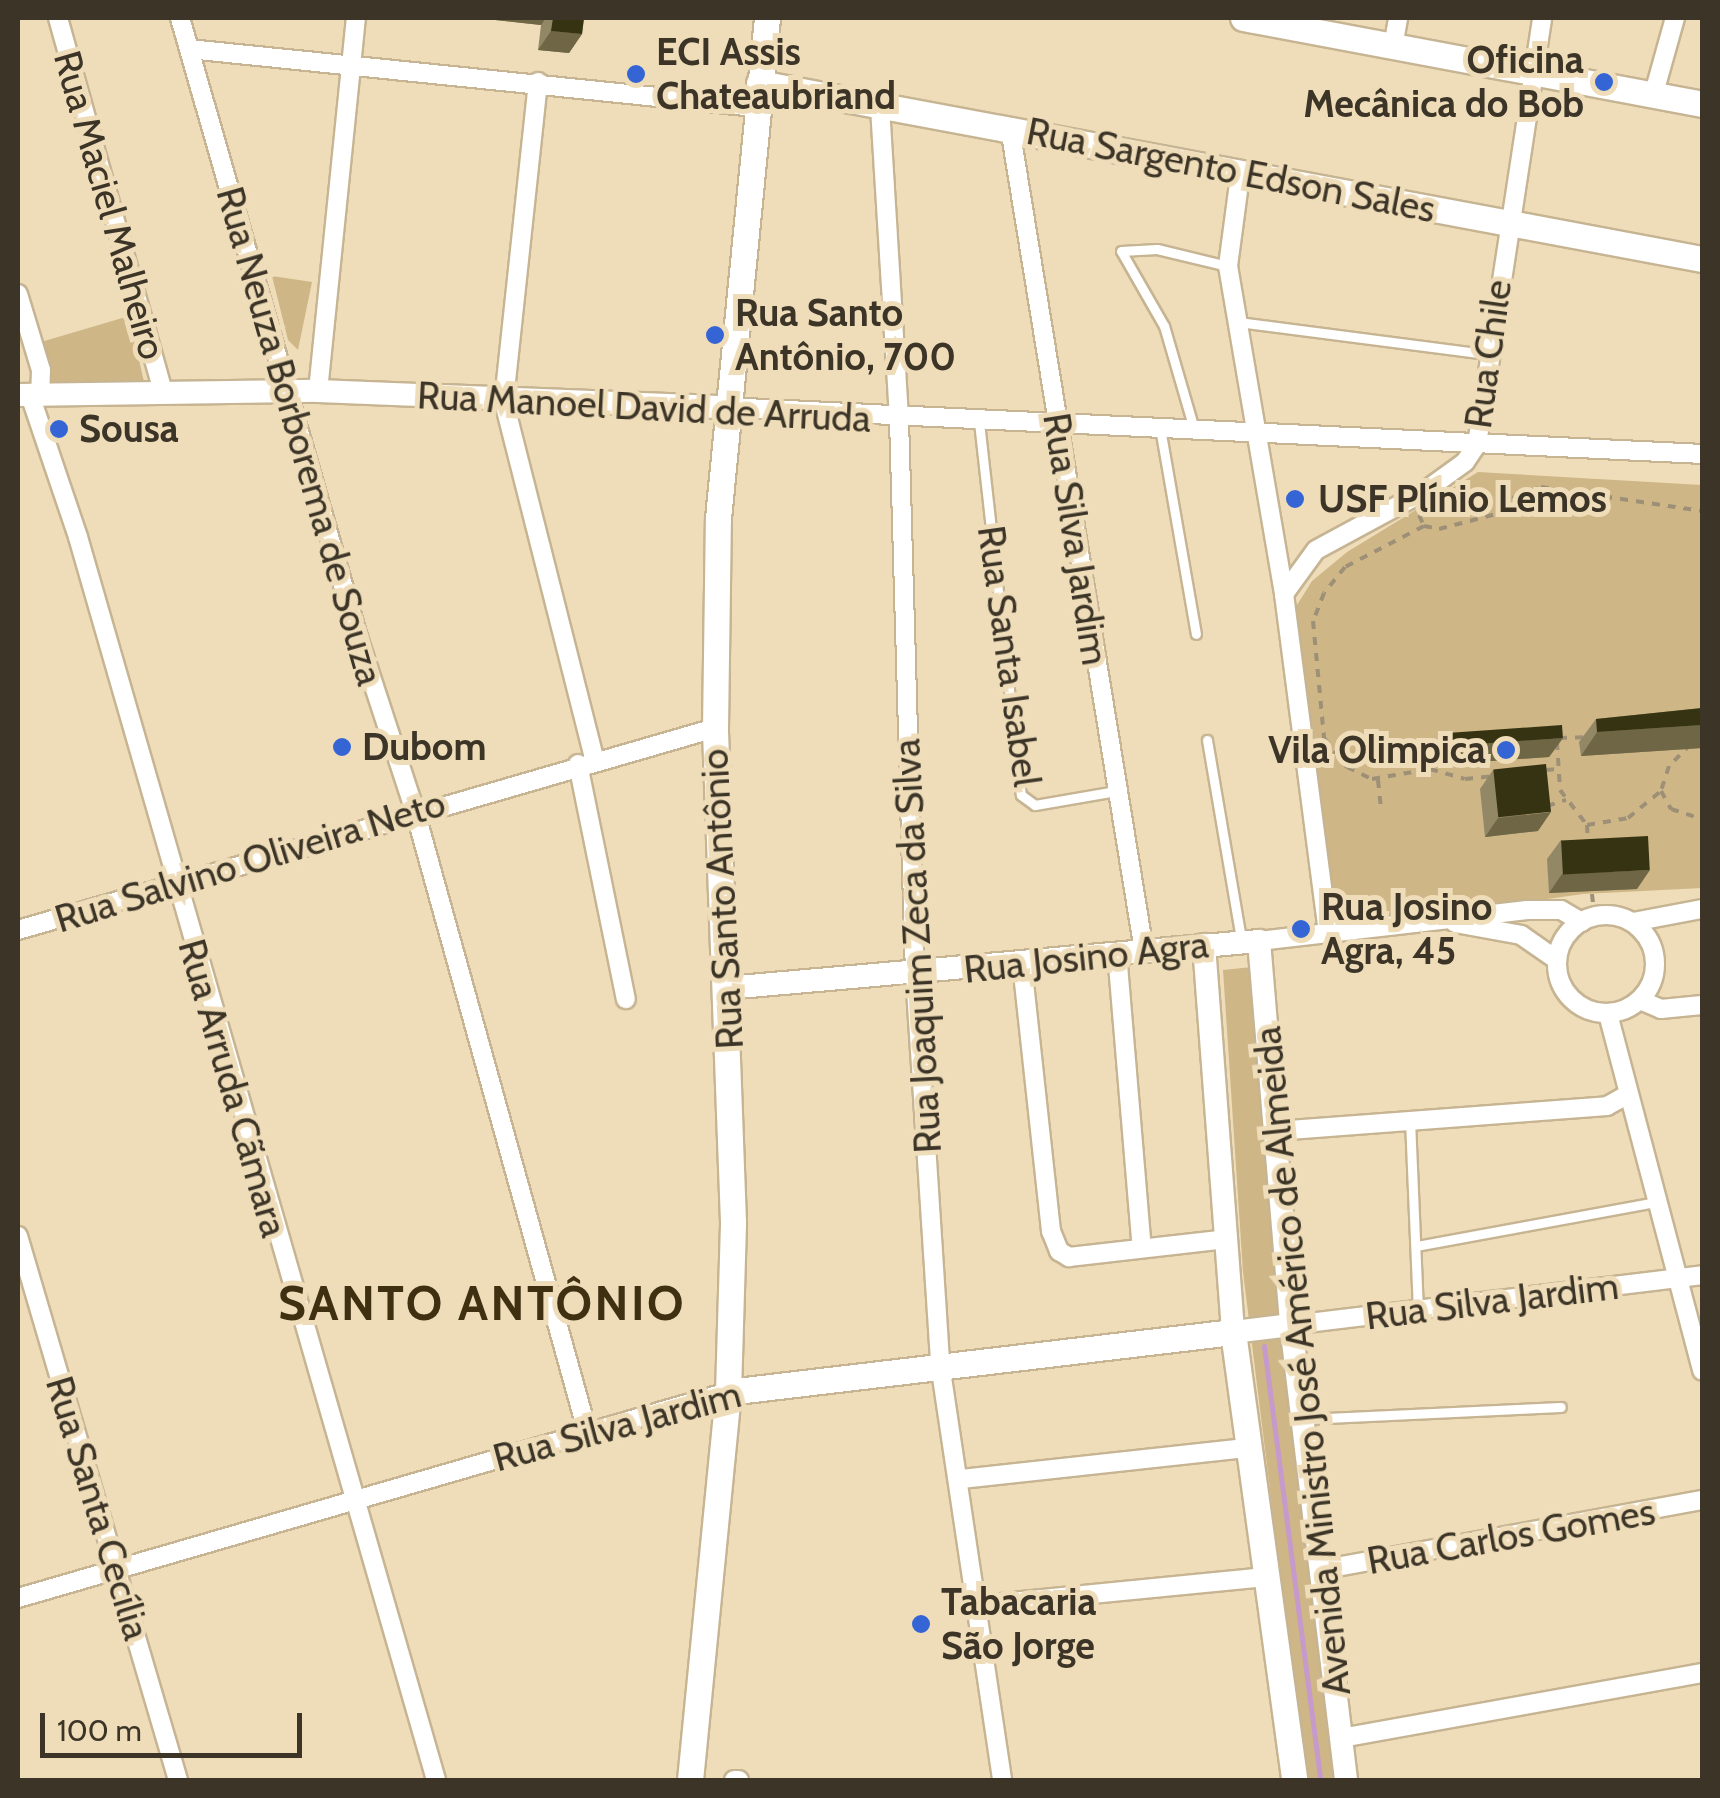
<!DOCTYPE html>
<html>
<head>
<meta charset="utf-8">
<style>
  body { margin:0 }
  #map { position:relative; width:1720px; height:1798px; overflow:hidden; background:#efddba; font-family:Cabin,sans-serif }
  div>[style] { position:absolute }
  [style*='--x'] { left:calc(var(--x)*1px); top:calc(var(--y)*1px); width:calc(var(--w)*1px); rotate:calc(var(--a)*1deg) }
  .green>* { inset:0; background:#ceb687 }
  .stream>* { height:5px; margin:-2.5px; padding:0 2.5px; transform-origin:2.5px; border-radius:2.5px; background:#c69aca }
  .path>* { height:4px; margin-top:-2px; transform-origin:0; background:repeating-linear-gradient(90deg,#9d9077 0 8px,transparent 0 16px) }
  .roads { filter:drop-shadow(2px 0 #c6b492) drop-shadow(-2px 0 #c6b492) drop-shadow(0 2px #c6b492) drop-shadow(0 -2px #c6b492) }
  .service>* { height:9px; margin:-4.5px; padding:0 4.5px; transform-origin:4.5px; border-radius:4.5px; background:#fff }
  .minor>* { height:18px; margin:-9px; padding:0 9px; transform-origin:9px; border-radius:9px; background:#fff }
  .minor>.ring { margin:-9px; padding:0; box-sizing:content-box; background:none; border:18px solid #fff; border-radius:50% }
  .tertiary>* { height:22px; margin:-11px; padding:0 11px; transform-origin:11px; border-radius:11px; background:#fff }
  .secondary>* { height:25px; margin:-12.5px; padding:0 12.5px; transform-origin:12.5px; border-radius:12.5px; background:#fff }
  .wall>* { inset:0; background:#928866 }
  .shaded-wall>* { inset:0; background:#6e6644 }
  .building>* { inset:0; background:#363312; transform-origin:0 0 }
  .dots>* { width:28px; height:28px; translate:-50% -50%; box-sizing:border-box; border:5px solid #efddba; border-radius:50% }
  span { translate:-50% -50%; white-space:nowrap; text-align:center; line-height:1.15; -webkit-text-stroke:10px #efddba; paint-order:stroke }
  .poi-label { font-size:38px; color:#3c3527; font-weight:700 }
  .left { translate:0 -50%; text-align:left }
  .right { translate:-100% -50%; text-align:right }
  .street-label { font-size:38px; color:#3c3527 }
  .district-label { font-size:48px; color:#3f3012; font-weight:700; letter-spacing:2.5px }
  .frame { position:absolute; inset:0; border:20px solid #3c3527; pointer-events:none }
  .scale { position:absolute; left:40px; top:1713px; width:262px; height:45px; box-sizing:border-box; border:5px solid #3c3527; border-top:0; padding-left:12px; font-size:30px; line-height:35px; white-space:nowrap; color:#3c3527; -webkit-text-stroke:8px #efddba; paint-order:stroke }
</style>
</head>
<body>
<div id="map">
  <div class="green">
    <div style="clip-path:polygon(272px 276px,312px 282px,298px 350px,288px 340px)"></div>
    <div style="clip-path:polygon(129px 316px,144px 382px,50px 385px,41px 342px)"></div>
    <div style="clip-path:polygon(1478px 472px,1702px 485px,1702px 888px,1583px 894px,1334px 929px,1292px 613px,1312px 581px,1347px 552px)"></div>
    <div style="clip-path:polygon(1252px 967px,1278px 1311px,1335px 1780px,1306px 1780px,1243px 1272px,1223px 970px)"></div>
  </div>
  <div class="stream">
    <div style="--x:1264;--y:1346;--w:438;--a:82.6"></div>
  </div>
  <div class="path">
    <div style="--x:1419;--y:515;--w:12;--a:66"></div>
    <div style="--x:1424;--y:526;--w:15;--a:11"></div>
    <div style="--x:1439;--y:529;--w:67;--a:-14.7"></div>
    <div style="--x:1504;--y:512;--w:19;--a:-55"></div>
    <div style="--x:1515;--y:496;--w:28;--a:-19"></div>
    <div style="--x:1541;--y:487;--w:163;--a:8.5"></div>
    <div style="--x:1424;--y:526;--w:89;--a:152.6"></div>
    <div style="--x:1345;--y:567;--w:33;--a:129"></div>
    <div style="--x:1324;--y:593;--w:30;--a:111"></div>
    <div style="--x:1313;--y:621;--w:118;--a:84.6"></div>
    <div style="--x:1324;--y:738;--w:37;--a:52"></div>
    <div style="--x:1347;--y:767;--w:28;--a:26"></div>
    <div style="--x:1372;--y:779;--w:59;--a:-9.8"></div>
    <div style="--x:1430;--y:769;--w:36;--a:16"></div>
    <div style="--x:1465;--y:779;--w:27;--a:-6"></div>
    <div style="--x:1559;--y:738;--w:25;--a:-2"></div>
    <div style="--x:1557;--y:742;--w:48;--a:86.4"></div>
    <div style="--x:1560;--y:790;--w:44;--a:52.4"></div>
    <div style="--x:1587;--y:825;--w:17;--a:87"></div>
    <div style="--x:1691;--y:744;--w:31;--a:135"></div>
    <div style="--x:1669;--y:766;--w:26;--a:108"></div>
    <div style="--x:1661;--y:791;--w:21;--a:61"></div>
    <div style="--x:1671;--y:809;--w:33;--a:18"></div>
    <div style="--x:1546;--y:770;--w:12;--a:-5"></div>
    <div style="--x:1378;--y:780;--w:27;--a:84"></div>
    <div style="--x:1547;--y:806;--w:20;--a:-18"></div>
    <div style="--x:1587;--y:825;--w:42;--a:-9.7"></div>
    <div style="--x:1628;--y:818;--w:43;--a:-39.3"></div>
    <div style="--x:1592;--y:894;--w:18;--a:84"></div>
  </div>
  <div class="roads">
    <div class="service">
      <div style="--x:1239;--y:322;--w:249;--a:7.4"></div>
      <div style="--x:979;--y:422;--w:375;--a:83.6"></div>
      <div style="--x:1021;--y:795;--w:17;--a:36"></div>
      <div style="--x:1035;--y:805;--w:82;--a:-9.8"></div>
      <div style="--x:1160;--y:428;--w:209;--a:80.1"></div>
      <div style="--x:1194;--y:429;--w:107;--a:-106.2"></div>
      <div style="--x:1164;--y:326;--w:86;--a:-119.8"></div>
      <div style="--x:1121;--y:251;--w:36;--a:-3"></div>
      <div style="--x:1157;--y:249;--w:73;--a:13.5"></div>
      <div style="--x:1207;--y:740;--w:202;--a:80.3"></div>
      <div style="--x:1410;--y:1120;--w:189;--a:87.6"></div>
      <div style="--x:1416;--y:1246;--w:244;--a:-10.4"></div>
      <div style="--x:1305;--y:1419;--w:256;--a:-2.7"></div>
    </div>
    <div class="minor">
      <div style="--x:58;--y:18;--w:388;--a:74.3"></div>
      <div style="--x:180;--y:18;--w:644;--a:73.96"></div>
      <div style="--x:358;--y:637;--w:183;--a:71.9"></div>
      <div style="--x:415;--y:811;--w:643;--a:74.49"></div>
      <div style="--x:1393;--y:47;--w:29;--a:-80"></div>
      <div style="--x:189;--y:49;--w:569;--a:5.85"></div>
      <div style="--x:538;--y:82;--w:322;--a:96.1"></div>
      <div style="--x:504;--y:402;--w:367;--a:75.8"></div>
      <div style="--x:1654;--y:93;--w:78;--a:-74.4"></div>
      <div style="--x:880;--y:107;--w:313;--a:86.5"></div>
      <div style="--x:899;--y:419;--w:555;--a:88.35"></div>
      <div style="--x:915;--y:974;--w:391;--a:86.3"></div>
      <div style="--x:940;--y:1364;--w:421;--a:81.5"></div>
      <div style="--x:1010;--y:128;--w:834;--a:80.75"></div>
      <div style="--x:1240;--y:176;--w:91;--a:97.6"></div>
      <div style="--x:1228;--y:266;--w:333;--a:80.3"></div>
      <div style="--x:1284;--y:594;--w:342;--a:82.6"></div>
      <div style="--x:18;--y:294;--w:79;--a:73.2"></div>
      <div style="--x:41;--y:370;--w:25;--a:92"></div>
      <div style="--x:318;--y:391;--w:375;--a:-84.2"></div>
      <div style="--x:30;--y:395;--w:150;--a:71.3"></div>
      <div style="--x:78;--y:537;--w:1294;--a:73.93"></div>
      <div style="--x:725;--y:407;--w:978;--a:2.75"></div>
      <div style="--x:1284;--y:594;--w:54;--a:-54"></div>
      <div style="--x:1316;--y:550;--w:124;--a:-28.4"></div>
      <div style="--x:1425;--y:491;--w:49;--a:-35.9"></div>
      <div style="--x:1465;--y:462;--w:22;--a:-56"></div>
      <div style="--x:1477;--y:444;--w:431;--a:-81.3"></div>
      <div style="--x:578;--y:764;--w:240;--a:78.5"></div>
      <div class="ring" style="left:1557px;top:915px;width:80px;height:80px"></div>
      <div style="--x:1633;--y:922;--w:70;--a:-10.7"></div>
      <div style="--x:1455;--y:923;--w:67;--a:10.3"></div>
      <div style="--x:1521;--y:935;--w:44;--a:34.8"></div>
      <div style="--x:18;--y:930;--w:726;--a:-16.16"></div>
      <div style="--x:1259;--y:941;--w:270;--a:-6.6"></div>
      <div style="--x:1527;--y:910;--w:34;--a:0"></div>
      <div style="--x:1561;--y:910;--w:24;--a:30"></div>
      <div style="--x:1117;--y:953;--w:296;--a:85.2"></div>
      <div style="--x:1022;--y:964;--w:269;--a:83.8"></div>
      <div style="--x:1051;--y:1231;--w:22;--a:68"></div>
      <div style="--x:1059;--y:1251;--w:12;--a:31"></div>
      <div style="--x:1069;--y:1257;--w:158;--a:-6.5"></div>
      <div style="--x:1640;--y:1000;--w:23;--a:23"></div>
      <div style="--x:1661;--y:1009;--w:41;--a:-5.6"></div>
      <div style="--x:1608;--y:1014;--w:369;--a:75.2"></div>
      <div style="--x:1276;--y:1131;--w:332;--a:-4.3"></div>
      <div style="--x:1607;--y:1106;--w:23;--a:-29"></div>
      <div style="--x:18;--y:1236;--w:567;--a:73.61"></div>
      <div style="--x:1291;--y:1325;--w:414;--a:-6.9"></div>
      <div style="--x:961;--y:1479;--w:289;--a:-6.2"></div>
      <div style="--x:1320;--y:1570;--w:388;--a:-10.4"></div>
      <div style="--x:18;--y:1598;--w:739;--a:-16.18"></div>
      <div style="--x:980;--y:1605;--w:286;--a:-5.6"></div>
      <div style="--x:1341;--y:1738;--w:367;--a:-10.2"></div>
      <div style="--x:734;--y:1780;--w:5;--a:0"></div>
    </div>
    <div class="tertiary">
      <div style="--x:18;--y:395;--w:300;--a:-0.8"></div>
      <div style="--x:318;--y:391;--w:407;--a:2.3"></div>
      <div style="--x:1204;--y:945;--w:388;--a:85.7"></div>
      <div style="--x:1233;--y:1332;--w:58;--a:-6.9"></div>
      <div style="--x:727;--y:988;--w:534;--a:-5.05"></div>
      <div style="--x:1259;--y:941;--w:385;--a:85.2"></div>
      <div style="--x:1291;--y:1325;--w:458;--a:83.1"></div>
    </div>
    <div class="secondary">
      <div style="--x:1243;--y:18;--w:467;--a:10.6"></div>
      <div style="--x:759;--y:83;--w:959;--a:10.57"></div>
      <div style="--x:728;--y:1392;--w:509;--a:-6.78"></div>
      <div style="--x:1233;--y:1332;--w:452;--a:82.2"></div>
      <div style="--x:690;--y:1780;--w:390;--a:-84.4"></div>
      <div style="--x:728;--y:1392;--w:170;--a:-88.3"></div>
      <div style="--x:733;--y:1222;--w:494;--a:-92.1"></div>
      <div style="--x:715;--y:728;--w:210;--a:-89.2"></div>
      <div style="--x:718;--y:518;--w:502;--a:-84.4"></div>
    </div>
  </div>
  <div class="wall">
    <div style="clip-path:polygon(477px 18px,584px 18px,582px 34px,569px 53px,538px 50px,541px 25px)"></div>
    <div style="clip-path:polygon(1702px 708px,1702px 754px,1702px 748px,1581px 756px,1579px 742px,1596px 719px)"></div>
    <div style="clip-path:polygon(1447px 733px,1563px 738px,1549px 757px,1434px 765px,1433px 752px)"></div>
    <div style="clip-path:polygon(1493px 770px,1538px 831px,1485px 837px,1480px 789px)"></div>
    <div style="clip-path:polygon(1561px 840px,1637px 889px,1549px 893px,1547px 859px)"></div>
  </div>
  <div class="shaded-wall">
    <div style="clip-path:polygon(477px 18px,546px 18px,541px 25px)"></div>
    <div style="clip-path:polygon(551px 31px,582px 34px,569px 53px,538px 50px)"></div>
    <div style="clip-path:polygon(1702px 725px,1702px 748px,1581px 756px,1597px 732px)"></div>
    <div style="clip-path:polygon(1563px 738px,1549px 757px,1434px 765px,1447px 746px)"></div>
    <div style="clip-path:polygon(1551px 812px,1538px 831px,1485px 837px,1498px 818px)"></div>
    <div style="clip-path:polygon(1650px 870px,1637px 889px,1549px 893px,1562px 874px)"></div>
  </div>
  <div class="building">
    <div style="clip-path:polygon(553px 18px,584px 18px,582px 34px,551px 31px)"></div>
    <div style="clip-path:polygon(1702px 708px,1702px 725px,1597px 732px,1596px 719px)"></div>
    <div style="left:1562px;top:725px;width:13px;height:115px;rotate:86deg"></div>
    <div style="left:1546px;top:764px;width:48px;height:53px;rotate:84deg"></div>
    <div style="left:1648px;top:836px;width:34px;height:87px;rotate:87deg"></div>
  </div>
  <div class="dots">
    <div style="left:636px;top:74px;background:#3565d5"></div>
    <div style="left:1604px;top:82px;background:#3565d5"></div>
    <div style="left:715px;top:335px;background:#3565d5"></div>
    <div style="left:59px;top:429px;background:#3565d5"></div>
    <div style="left:1295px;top:499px;background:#3565d5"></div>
    <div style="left:342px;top:747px;background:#3565d5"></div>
    <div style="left:1506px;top:750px;background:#3565d5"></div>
    <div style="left:1301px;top:929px;background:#3565d5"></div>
    <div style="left:921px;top:1624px;background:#3565d5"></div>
  </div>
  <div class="poi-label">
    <span class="left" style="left:656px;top:74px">ECI Assis<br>Chateaubriand</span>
    <span class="right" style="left:1584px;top:82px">Oficina<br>Mecânica do Bob</span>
    <span class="left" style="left:735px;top:335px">Rua Santo<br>Antônio, 700</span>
    <span class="left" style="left:79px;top:429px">Sousa</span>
    <span class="left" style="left:1318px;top:499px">USF Plínio Lemos</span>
    <span class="left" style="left:362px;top:747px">Dubom</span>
    <span class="right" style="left:1486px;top:750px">Vila Olimpica</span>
    <span class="left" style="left:1321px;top:929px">Rua Josino<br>Agra, 45</span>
    <span class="left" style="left:941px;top:1624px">Tabacaria<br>São Jorge</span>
  </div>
  <div class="street-label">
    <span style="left:1231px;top:170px;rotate:11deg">Rua Sargento Edson Sales</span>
    <span style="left:110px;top:205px;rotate:74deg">Rua Maciel Malheiro</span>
    <span style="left:1488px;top:354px;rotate:-82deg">Rua Chile</span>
    <span style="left:644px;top:407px;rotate:3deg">Rua Manoel David de Arruda</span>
    <span style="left:300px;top:436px;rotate:74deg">Rua Neuza Borborema de Souza</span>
    <span style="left:1076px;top:539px;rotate:81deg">Rua Silva Jardim</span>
    <span style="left:1009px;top:656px;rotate:82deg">Rua Santa Isabel</span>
    <span style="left:250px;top:861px;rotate:-17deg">Rua Salvino Oliveira Neto</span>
    <span style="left:722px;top:899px;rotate:-93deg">Rua Santo Antônio</span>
    <span style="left:917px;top:946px;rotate:-93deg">Rua Joaquim Zeca da Silva</span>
    <span style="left:1086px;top:957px;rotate:-6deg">Rua Josino Agra</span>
    <span style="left:233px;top:1088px;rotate:74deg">Rua Arruda Cãmara</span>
    <span style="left:1492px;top:1301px;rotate:-7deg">Rua Silva Jardim</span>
    <span style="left:1302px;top:1361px;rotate:-96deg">Avenida Ministro José Américo de Almeida</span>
    <span style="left:617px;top:1426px;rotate:-15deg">Rua Silva Jardim</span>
    <span style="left:98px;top:1508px;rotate:73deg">Rua Santa Cecília</span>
    <span style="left:1511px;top:1536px;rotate:-10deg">Rua Carlos Gomes</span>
  </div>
  <div class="district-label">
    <span style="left:482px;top:1304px">SANTO ANTÔNIO</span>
  </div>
  <div class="frame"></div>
  <div class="scale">100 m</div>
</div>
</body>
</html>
